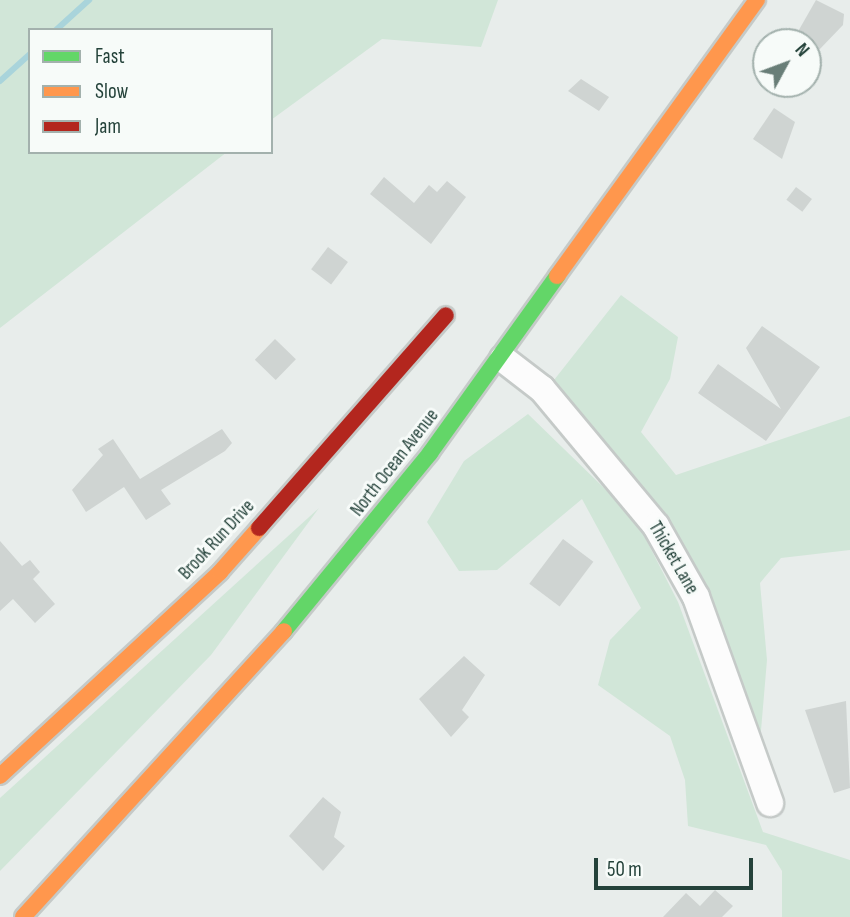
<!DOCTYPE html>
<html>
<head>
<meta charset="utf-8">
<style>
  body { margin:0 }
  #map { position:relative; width:850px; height:917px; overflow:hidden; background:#e8edeb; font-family:"Sofia Sans Condensed",sans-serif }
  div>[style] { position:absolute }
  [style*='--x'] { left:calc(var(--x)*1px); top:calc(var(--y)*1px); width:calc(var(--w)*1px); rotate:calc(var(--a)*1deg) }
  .green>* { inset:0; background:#d1e6d8 }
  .stream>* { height:6px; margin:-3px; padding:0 3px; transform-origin:3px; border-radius:3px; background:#a9d4db }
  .building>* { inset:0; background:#cfd4d2; transform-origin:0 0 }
  .roads { filter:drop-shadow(2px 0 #c5cac8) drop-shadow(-2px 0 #c5cac8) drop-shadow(0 2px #c5cac8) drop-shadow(0 -2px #c5cac8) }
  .street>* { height:26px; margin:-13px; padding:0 13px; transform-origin:13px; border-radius:13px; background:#fcfcfc }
  .fast>* { height:16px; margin:-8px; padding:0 8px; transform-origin:8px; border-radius:8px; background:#63d668 }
  .slow>* { height:16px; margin:-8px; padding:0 8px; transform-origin:8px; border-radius:8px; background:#ff974d }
  .jam>* { height:16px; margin:-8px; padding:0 8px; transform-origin:8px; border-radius:8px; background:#b3261e }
  span { translate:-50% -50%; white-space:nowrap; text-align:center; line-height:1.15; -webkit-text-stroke:6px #f7fbf9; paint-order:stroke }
  .street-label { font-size:19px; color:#24423a }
  .legend { position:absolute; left:28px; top:28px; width:245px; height:126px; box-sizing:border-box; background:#f7fbf9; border:2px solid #a3b1ad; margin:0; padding:9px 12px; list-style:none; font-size:21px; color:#24423a }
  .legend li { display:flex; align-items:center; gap:14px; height:35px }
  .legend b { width:35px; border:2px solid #a3b1ad }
  .north { position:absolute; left:752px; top:28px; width:70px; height:70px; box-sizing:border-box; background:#f7fbf9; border:2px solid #a3b1ad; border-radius:50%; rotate:49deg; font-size:19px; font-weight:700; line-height:28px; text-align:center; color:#24423a }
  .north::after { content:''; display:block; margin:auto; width:24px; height:32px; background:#697e78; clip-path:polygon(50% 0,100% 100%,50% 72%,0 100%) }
  .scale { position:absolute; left:594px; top:858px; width:159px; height:32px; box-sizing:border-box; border:4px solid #24423a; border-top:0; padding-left:9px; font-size:21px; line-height:24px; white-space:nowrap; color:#24423a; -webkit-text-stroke:5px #f7fbf9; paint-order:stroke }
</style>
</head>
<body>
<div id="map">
  <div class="green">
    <div style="clip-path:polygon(0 0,498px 0,481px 47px,382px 39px,271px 120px,271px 30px,30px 30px,30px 152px,227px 152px,0 328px)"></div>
    <div style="clip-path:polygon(621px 295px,678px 337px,670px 379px,641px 432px,676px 475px,850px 416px,850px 550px,781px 558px,760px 583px,767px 660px,760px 742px,682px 541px,554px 380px)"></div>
    <div style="clip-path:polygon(528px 414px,635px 518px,678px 602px,763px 832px,850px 860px,850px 917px,782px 917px,782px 871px,766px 845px,688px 826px,685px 780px,670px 736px,598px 685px,610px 640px,641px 608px,582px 499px,497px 570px,459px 571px,427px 522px,464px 461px)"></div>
    <div style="clip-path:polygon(319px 508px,211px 655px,0 871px,0 798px)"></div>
  </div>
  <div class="stream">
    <div style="--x:56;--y:30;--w:45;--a:-42.3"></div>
    <div style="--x:0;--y:81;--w:40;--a:-42"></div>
  </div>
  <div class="building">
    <div style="clip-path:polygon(816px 0,844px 14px,843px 25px,818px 51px,796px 35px)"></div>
    <div style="clip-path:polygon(581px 79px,609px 97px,599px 111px,568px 91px)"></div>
    <div style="clip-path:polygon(774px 108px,795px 122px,782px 159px,753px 139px)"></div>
    <div style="clip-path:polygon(384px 177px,414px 203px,429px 185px,437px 192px,447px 181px,466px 197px,431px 244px,370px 194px)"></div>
    <div style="left:796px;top:187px;width:20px;height:16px;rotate:37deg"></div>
    <div style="left:328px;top:247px;width:25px;height:28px;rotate:37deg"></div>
    <div style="clip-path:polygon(762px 326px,820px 367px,766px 441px,698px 393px,718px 364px,781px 409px,746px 348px)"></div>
    <div style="left:275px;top:339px;width:29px;height:29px;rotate:44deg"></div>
    <div style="clip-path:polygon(222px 429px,232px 443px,225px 451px,161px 490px,171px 504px,146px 520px,124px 487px,86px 512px,72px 490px,103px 455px,98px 449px,113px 439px,140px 479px)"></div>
    <div style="left:563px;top:539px;width:38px;height:56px;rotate:37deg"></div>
    <div style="clip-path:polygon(0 541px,22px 566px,30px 560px,40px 572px,33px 579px,55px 604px,35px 623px,13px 599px,0 611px)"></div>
    <div style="clip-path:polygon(464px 656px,485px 675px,462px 710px,469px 717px,451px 737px,419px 699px)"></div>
    <div style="clip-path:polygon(846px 701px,850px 788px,834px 793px,805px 710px)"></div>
    <div style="clip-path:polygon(323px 797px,341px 812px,334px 837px,345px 846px,323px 871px,289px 836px)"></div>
    <div style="clip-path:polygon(715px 890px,733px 906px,722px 917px,663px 917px,686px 893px,700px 906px)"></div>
  </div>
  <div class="roads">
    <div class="street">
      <div style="--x:503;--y:359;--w:49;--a:37.6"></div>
      <div style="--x:542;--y:389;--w:178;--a:50.2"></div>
      <div style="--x:656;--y:526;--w:81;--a:60.6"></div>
      <div style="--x:696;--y:597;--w:219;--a:70.2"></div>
    </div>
    <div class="fast">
      <div style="--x:284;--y:631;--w:230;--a:-50.6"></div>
      <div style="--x:430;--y:453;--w:218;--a:-54.3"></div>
    </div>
    <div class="slow">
      <div style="--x:557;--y:276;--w:341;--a:-54.1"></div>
      <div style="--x:0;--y:776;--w:300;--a:-42.8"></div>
      <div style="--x:220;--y:572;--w:59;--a:-48.4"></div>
      <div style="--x:23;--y:917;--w:387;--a:-47.6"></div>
    </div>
    <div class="jam">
      <div style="--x:259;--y:528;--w:283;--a:-48.7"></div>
    </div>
  </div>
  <div class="street-label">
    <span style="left:395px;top:463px;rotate:-52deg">North Ocean Avenue</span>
    <span style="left:217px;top:540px;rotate:-47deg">Brook Run Drive</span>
    <span style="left:673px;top:558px;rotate:60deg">Thicket Lane</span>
  </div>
  <ul class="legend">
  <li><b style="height:9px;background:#63d668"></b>Fast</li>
  <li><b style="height:9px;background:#ff974d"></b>Slow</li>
  <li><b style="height:9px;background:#b3261e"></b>Jam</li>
  </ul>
  <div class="north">N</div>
  <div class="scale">50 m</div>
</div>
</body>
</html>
